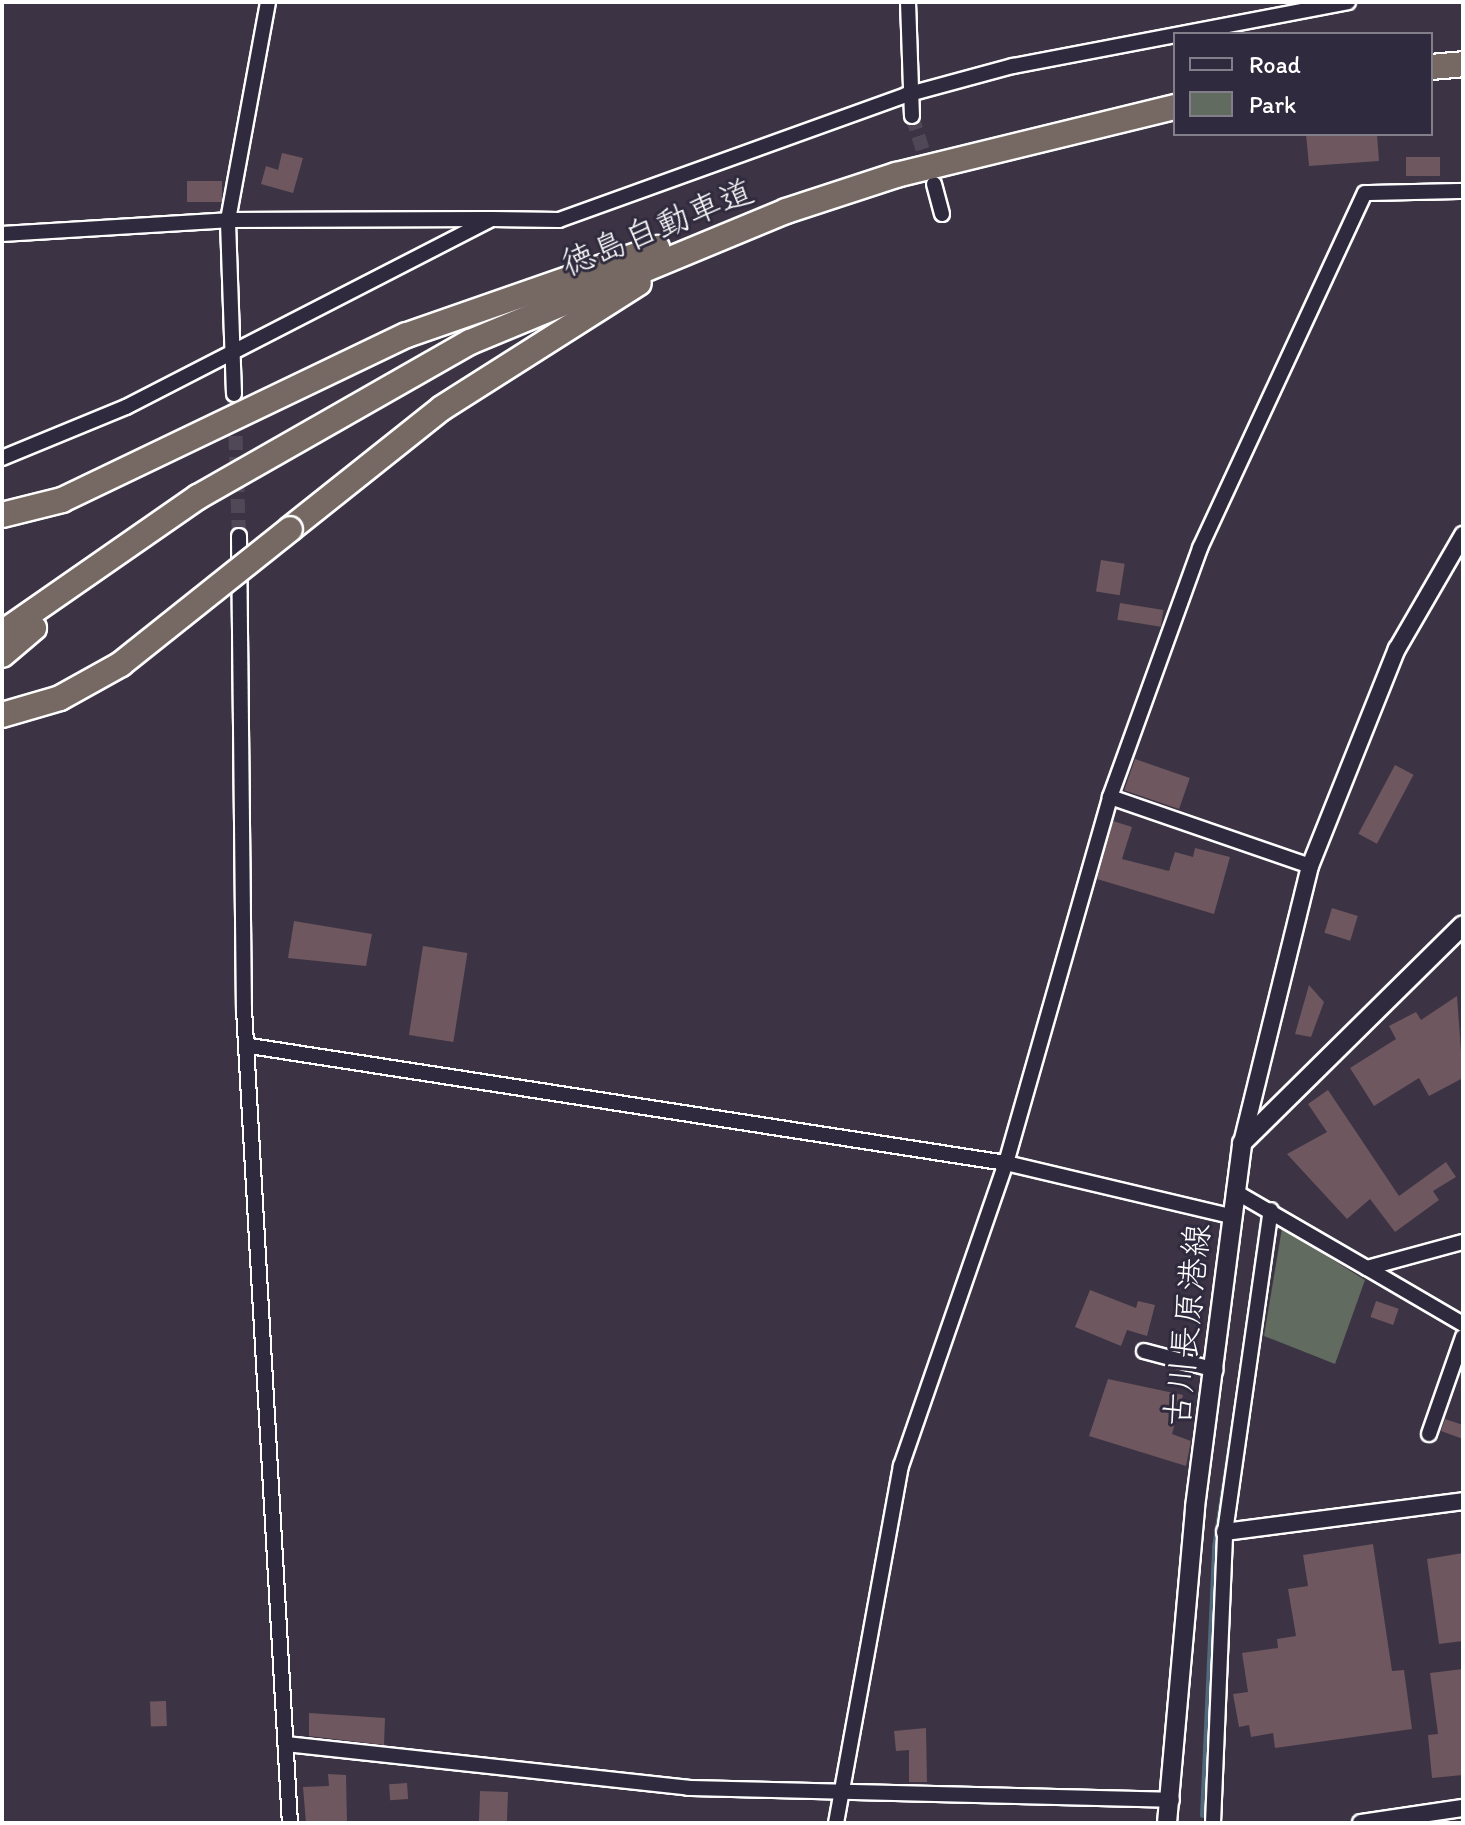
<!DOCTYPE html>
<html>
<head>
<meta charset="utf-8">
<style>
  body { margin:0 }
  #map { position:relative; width:1465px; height:1825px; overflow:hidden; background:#3c3344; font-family:Itim,"Klee One",sans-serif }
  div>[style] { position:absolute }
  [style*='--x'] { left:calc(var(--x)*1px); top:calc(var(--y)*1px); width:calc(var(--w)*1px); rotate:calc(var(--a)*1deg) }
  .green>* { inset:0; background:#616b5f }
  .stream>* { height:5px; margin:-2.5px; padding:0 2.5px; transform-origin:2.5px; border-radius:2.5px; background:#52697c }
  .building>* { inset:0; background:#6e575e; transform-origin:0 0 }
  .minor-tunnel>* { height:14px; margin-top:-7px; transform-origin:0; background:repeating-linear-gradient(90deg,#504757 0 14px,transparent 0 21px) }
  .roads { filter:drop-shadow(2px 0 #fff) drop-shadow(-2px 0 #fff) drop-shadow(0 2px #fff) drop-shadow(0 -2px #fff) }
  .minor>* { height:14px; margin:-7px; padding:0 7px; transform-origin:7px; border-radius:7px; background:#2f2a3d }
  .tertiary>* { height:16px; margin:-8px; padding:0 8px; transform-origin:8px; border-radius:8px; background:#2f2a3d }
  .secondary>* { height:18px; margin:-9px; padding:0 9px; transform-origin:9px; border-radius:9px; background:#2f2a3d }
  .motorway>* { height:24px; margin:-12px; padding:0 12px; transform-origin:12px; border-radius:12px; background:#766964 }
  .bridges { filter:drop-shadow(2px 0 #fff) drop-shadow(-2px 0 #fff) drop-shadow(0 2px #fff) drop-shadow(0 -2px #fff) }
  .motorway-bridge>* { height:24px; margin:-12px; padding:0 12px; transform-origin:12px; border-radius:12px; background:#766964 }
  span { translate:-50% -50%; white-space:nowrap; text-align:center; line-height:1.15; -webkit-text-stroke:6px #2f2a3d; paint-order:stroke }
  .street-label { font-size:34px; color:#fff }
  .frame { position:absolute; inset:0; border:4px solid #fff; pointer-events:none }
  .legend { position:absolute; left:1173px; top:32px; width:260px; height:104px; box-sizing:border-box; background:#2f2a3d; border:2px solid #827f8b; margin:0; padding:10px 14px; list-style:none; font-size:24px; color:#fff }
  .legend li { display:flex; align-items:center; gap:16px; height:40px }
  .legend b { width:40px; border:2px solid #827f8b }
</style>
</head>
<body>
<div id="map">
  <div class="green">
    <div style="clip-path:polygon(1282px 1228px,1365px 1280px,1335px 1364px,1264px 1336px)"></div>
  </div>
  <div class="stream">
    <div style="--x:1244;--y:1349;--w:134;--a:-82.3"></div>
    <div style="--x:1202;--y:1815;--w:268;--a:-87.4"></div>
    <div style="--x:1214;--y:1547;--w:171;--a:-81.3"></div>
  </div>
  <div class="building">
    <div style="clip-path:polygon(1306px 134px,1377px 134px,1379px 161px,1309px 166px)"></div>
    <div style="clip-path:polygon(282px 153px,303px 158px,293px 193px,261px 184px,266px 166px,278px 170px)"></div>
    <div style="left:1440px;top:157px;width:19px;height:34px;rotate:90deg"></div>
    <div style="left:187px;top:181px;width:35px;height:21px"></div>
    <div style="left:1101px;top:560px;width:24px;height:32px;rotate:9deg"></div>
    <div style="left:1120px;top:603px;width:44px;height:17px;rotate:9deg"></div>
    <div style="left:1135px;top:759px;width:58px;height:33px;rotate:19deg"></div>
    <div style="left:1395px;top:765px;width:21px;height:78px;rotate:28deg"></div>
    <div style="clip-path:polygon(1113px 821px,1132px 827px,1122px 859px,1169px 871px,1175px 852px,1193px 857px,1195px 848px,1230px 857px,1214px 914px,1097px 879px)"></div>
    <div style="left:1332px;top:908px;width:27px;height:26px;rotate:17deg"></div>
    <div style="clip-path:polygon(294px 921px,372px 934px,366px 966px,288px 958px)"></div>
    <div style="left:423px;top:946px;width:45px;height:90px;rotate:9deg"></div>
    <div style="clip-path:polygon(1309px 985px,1324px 1002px,1311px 1037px,1295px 1034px)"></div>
    <div style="clip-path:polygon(1457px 996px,1463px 1078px,1429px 1096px,1419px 1078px,1374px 1106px,1350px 1068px,1396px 1039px,1389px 1026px,1416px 1012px,1421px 1020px)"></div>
    <div style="clip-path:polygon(1328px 1090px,1399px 1196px,1446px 1162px,1456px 1177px,1433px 1191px,1439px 1200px,1395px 1232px,1370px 1199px,1347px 1219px,1287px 1154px,1327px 1132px,1308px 1104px)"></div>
    <div style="clip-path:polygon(1090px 1290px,1136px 1308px,1138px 1301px,1155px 1305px,1147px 1336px,1127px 1330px,1121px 1346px,1075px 1327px)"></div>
    <div style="left:1376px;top:1301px;width:24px;height:17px;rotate:19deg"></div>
    <div style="clip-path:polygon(1108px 1379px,1183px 1395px,1172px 1434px,1191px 1441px,1186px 1466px,1089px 1436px)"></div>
    <div style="clip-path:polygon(1445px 1419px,1463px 1425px,1463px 1439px,1441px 1431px)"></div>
    <div style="clip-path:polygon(1373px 1544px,1392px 1671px,1404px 1670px,1412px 1729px,1275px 1748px,1273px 1733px,1251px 1737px,1249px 1725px,1239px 1727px,1233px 1694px,1248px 1692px,1242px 1653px,1278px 1648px,1277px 1639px,1296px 1636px,1288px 1589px,1308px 1586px,1303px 1555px)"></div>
    <div style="clip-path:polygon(1463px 1553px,1463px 1641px,1439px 1644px,1427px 1559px)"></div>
    <div style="clip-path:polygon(1463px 1669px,1463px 1775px,1432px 1778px,1428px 1735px,1438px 1734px,1430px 1673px)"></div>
    <div style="left:166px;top:1701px;width:25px;height:16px;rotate:88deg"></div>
    <div style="clip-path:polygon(309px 1713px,385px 1718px,384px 1745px,309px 1736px)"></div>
    <div style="clip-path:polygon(926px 1728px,927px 1782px,909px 1782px,909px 1750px,896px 1751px,894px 1731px)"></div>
    <div style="clip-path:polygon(328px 1774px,346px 1775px,347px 1823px,306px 1823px,303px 1787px,329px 1786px)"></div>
    <div style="left:407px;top:1783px;width:16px;height:18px;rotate:86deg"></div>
    <div style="left:480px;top:1791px;width:28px;height:32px;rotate:2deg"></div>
  </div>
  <div class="minor-tunnel">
    <div style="--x:912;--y:116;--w:60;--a:72.5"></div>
    <div style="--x:234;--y:394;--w:142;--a:88"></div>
  </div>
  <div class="roads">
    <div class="minor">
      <div style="--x:908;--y:2;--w:114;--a:88"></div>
      <div style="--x:934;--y:184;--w:31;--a:75"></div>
      <div style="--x:2;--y:234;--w:226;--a:-3.5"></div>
      <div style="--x:228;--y:220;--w:261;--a:-0.2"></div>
      <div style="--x:234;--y:394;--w:174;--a:-92"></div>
      <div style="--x:228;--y:220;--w:222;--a:-79.6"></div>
      <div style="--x:2;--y:458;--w:134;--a:-22.4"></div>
      <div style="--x:126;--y:407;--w:411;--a:-27.2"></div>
      <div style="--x:492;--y:219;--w:67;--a:0.9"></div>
      <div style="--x:559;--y:220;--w:369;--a:-19.8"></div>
      <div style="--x:906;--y:95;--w:111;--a:-15.2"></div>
      <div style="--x:1013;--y:66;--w:341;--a:-10.8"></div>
      <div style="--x:239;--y:536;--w:473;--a:89.4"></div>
      <div style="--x:244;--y:1009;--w:815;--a:86.77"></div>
      <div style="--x:1110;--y:797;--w:212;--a:19"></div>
      <div style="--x:250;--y:1046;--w:765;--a:8.8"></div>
      <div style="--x:1006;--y:1163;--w:231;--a:13.3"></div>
      <div style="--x:1234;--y:1191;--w:154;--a:30.1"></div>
      <div style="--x:1367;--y:1268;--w:99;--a:-15.2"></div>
      <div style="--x:1367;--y:1268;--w:111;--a:30.3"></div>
      <div style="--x:1144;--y:1351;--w:74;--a:14.8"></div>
      <div style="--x:1429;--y:1434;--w:103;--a:-70.7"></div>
      <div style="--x:286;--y:1744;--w:404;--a:6.2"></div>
      <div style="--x:688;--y:1788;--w:484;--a:1.4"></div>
      <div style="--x:836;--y:1823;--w:363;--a:-79.7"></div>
      <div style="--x:901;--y:1466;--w:321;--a:-70.9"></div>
      <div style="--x:1006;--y:1163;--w:380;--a:-74.1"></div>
      <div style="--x:1110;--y:797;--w:265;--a:-70.1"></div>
      <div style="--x:1200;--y:548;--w:391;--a:-65.1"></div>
      <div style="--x:1365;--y:193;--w:98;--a:-1.2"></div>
      <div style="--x:1213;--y:1823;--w:291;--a:-87.6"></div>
      <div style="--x:1225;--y:1532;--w:325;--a:-81.9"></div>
    </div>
    <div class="tertiary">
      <div style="--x:1242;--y:1143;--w:285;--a:-76.2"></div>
      <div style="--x:1310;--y:866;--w:234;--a:-68.2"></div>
      <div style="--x:1397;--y:649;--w:132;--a:-59.9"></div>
      <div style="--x:1225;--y:1532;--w:240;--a:-7.4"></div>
      <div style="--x:1361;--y:1823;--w:103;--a:-8.4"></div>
    </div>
    <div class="secondary">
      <div style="--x:1167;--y:1823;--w:317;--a:-84.9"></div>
      <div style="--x:1195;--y:1507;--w:367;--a:-82.6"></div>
      <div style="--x:1242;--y:1143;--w:310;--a:-44.6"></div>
    </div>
    <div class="motorway">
      <div style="--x:1431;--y:67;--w:32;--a:-5"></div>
      <div style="--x:2;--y:515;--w:62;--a:-14"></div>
      <div style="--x:62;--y:500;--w:382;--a:-25.6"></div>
      <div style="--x:407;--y:335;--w:265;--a:-19.2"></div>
      <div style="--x:290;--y:529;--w:194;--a:-38.5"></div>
      <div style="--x:442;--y:408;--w:233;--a:-32.4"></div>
      <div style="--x:2;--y:633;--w:239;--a:-34.8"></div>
      <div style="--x:198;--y:497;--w:313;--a:-29.7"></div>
      <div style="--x:470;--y:342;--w:342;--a:-22.5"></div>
      <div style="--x:786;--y:211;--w:116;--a:-18.1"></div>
      <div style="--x:896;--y:175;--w:287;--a:-13.7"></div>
      <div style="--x:2;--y:655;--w:42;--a:-40.2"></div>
    </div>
  </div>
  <div class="bridges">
    <div class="motorway-bridge">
      <div style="--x:2;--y:715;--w:60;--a:-16.3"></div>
      <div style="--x:60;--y:698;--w:70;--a:-29.1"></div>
      <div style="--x:121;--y:664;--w:216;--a:-38.6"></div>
    </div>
  </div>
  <div class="street-label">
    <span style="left:657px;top:227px;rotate:-22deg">徳島自動車道</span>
    <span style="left:1187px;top:1325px;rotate:-84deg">古川長原港線</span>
  </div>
  <div class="frame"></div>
  <ul class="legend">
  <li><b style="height:10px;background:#2f2a3d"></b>Road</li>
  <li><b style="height:22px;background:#616b5f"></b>Park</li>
  </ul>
</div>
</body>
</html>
